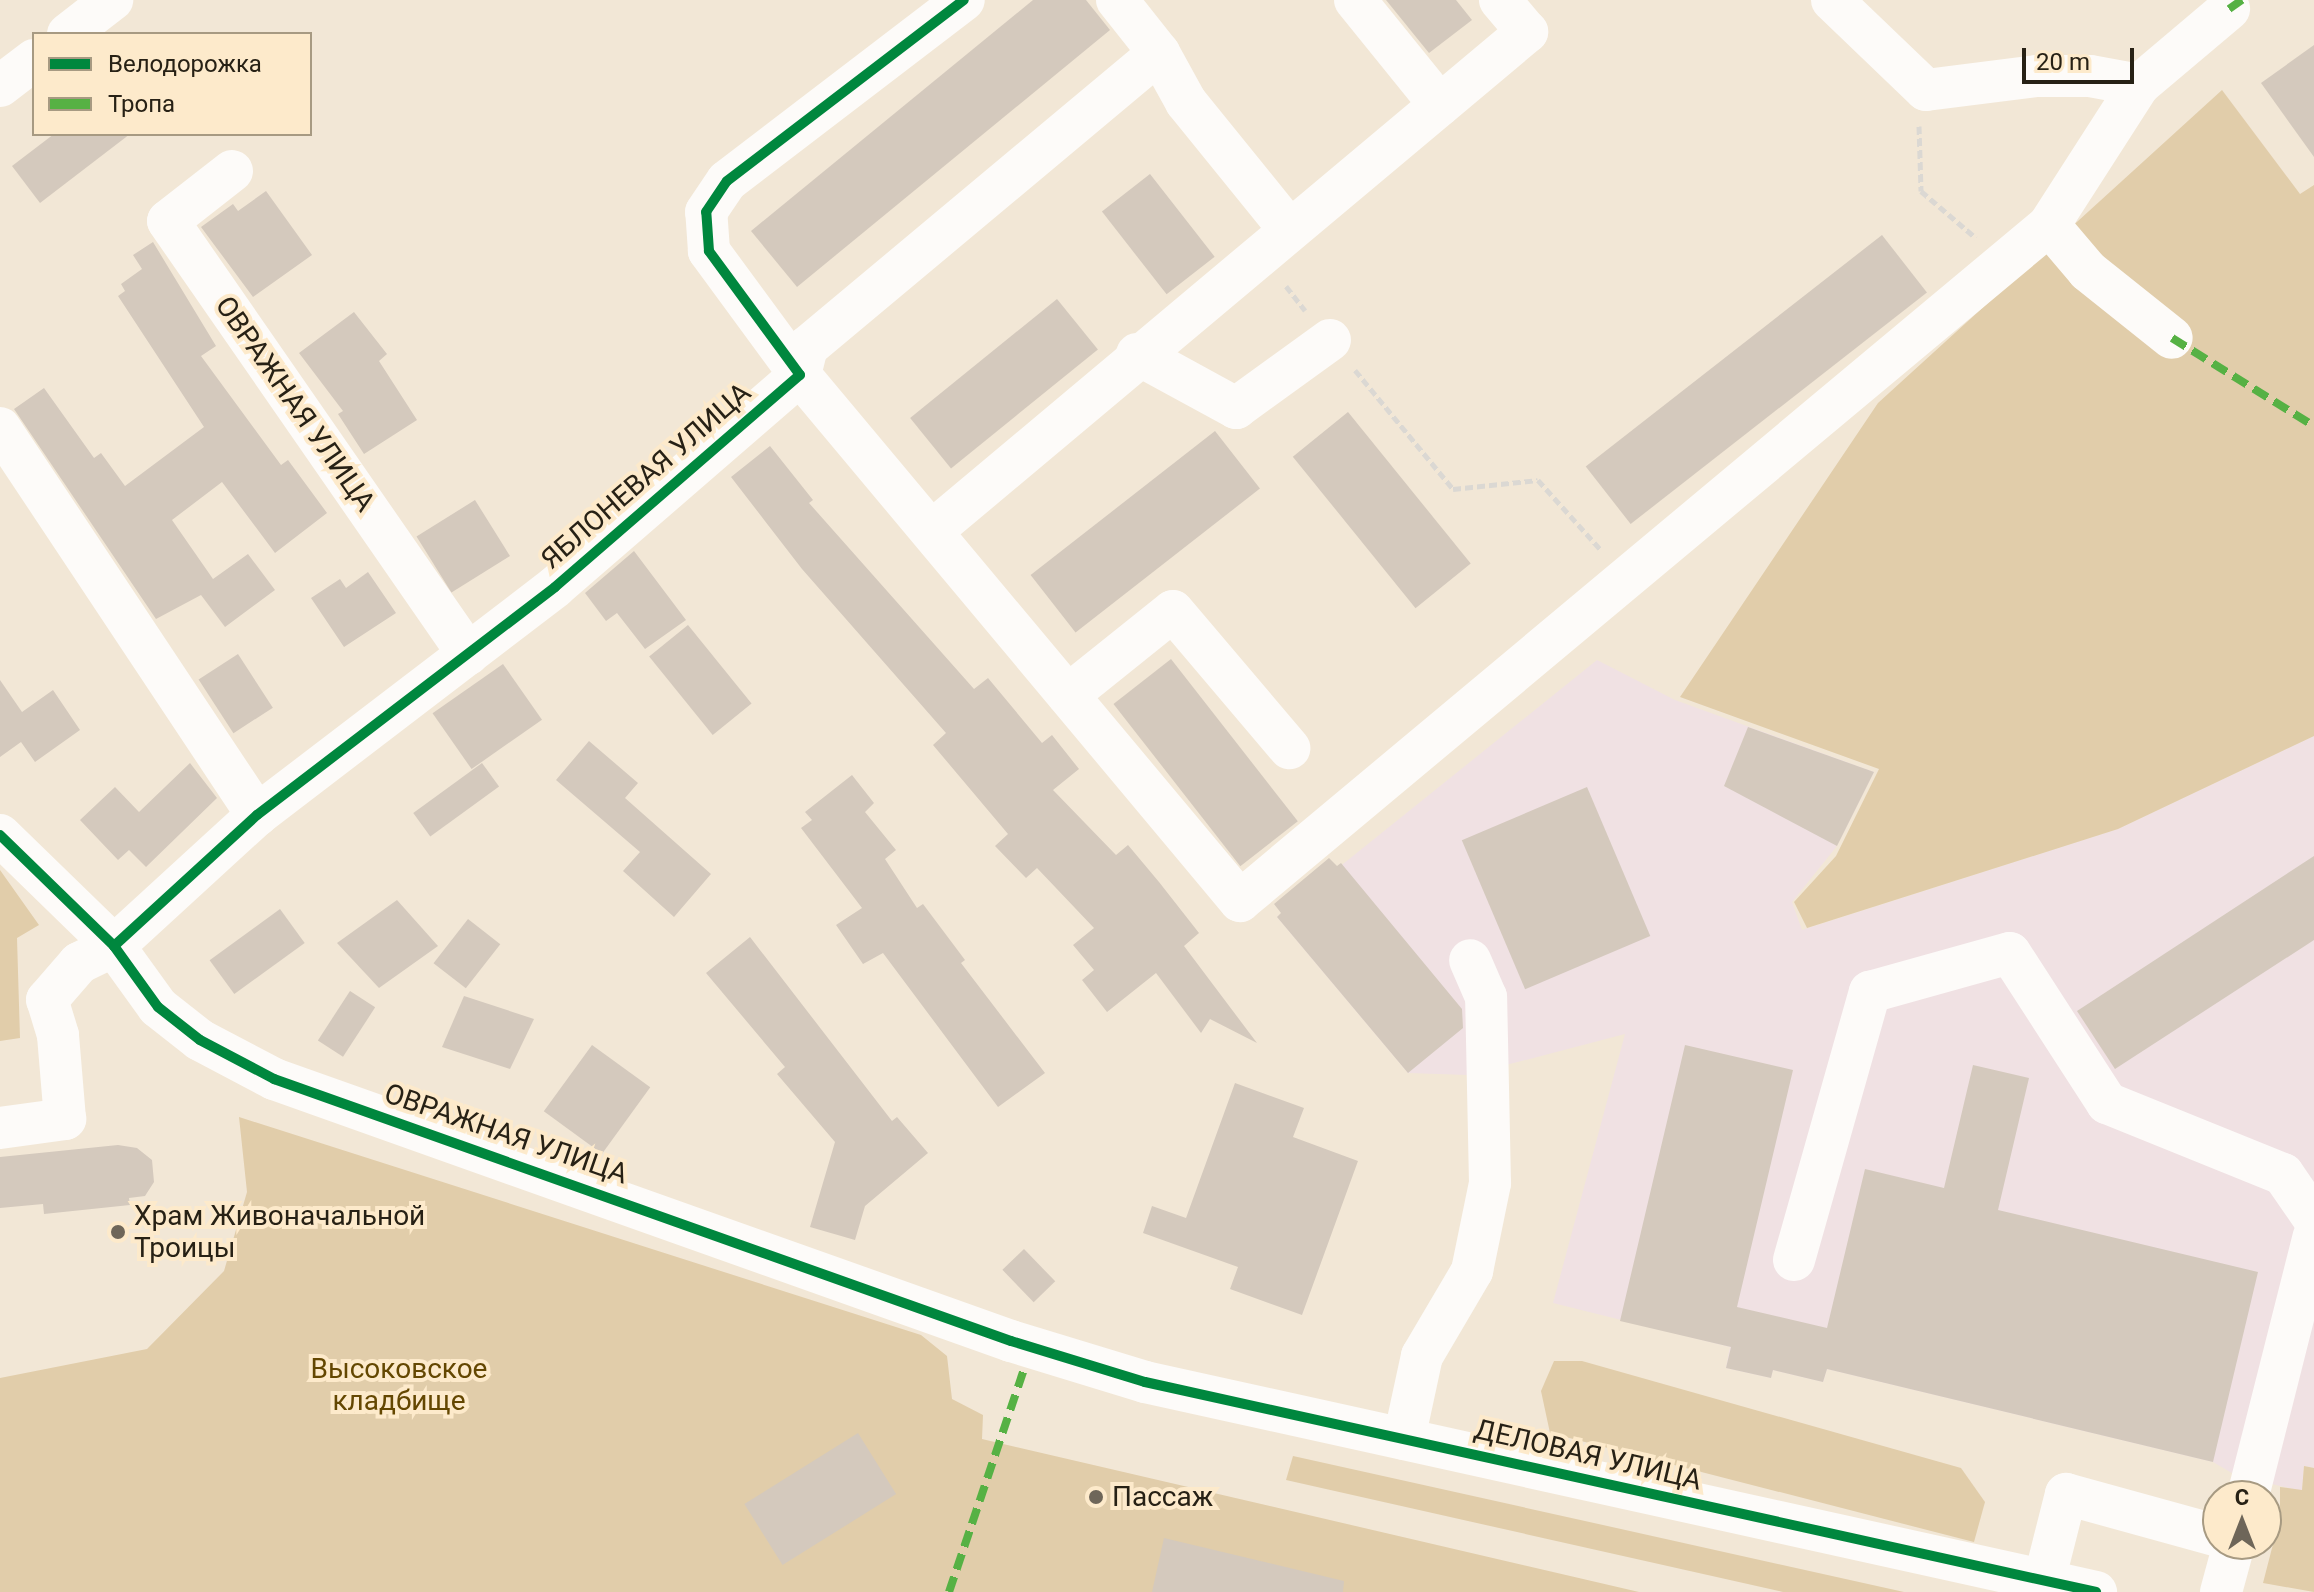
<!DOCTYPE html>
<html>
<head>
<meta charset="utf-8">
<style>
  body { margin:0 }
  #map { position:relative; width:2314px; height:1592px; overflow:hidden; background:#f2e7d6; font-family:Roboto,sans-serif }
  div>[style] { position:absolute }
  [style*='--x'] { left:calc(var(--x)*1px); top:calc(var(--y)*1px); width:calc(var(--w)*1px); rotate:calc(var(--a)*1deg) }
  .industrial>* { inset:0; background:#f0e1e3 }
  .green>* { inset:0; background:#e1cdaa }
  .building>* { inset:0; background:#d4c9bd; transform-origin:0 0 }
  .path>* { height:5px; margin-top:-2.5px; transform-origin:0; background:repeating-linear-gradient(90deg,#dbd8d3 0 8px,transparent 0 12px) }
  .minor>* { height:42px; margin:-21px; padding:0 21px; transform-origin:21px; border-radius:21px; background:#fdfbf9 }
  .quiet>* { height:8px; margin-top:-4px; transform-origin:0; background:repeating-linear-gradient(90deg,#56b144 0 16px,transparent 0 24px) }
  .cycleway>* { height:10px; margin:-5px; padding:0 5px; transform-origin:5px; border-radius:5px; background:#00873e }
  .dots>* { width:22px; height:22px; translate:-50% -50%; box-sizing:border-box; border:4px solid #fdeacb; border-radius:50% }
  span { translate:-50% -50%; white-space:nowrap; text-align:center; line-height:1.15; -webkit-text-stroke:8px #fdeacb; paint-order:stroke }
  .street-label { font-size:28px; color:#272115 }
  .poi-label { font-size:28px; color:#272115 }
  .left { translate:0 -50%; text-align:left }
  .park-label { font-size:28px; color:#644701 }
  .legend { position:absolute; left:32px; top:32px; width:280px; height:104px; box-sizing:border-box; background:#fdeacb; border:2px solid #a79a82; margin:0; padding:10px 14px; list-style:none; font-size:24px; color:#272115 }
  .legend li { display:flex; align-items:center; gap:16px; height:40px }
  .legend b { width:40px; border:2px solid #a79a82 }
  .north { position:absolute; left:2202px; top:1480px; width:80px; height:80px; box-sizing:border-box; background:#fdeacb; border:2px solid #a79a82; border-radius:50%; rotate:0deg; font-size:22px; font-weight:700; line-height:32px; text-align:center; color:#272115 }
  .north::after { content:''; display:block; margin:auto; width:28px; height:36px; background:#6e6659; clip-path:polygon(50% 0,100% 100%,50% 72%,0 100%) }
  .scale { position:absolute; left:2022px; top:48px; width:112px; height:36px; box-sizing:border-box; border:4px solid #272115; border-top:0; padding-left:10px; font-size:24px; line-height:28px; white-space:nowrap; color:#272115; -webkit-text-stroke:6px #fdeacb; paint-order:stroke }
</style>
</head>
<body>
<div id="map">
  <div class="industrial">
    <div style="clip-path:polygon(1597px 660px,1675px 700px,1874px 772px,1837px 846px,1792px 902px,1802px 930px,2118px 829px,2314px 736px,2314px 1468px,2304px 1466px,2302px 1491px,2237px 1476px,2213px 1462px,1827px 1369px,1823px 1382px,1773px 1370px,1771px 1378px,1726px 1368px,1730px 1347px,1553px 1303px,1625px 1034px,1468px 1075px,1408px 1073px,1277px 917px)"></div>
  </div>
  <div class="green">
    <div style="clip-path:polygon(2222px 90px,2300px 194px,2314px 185px,2314px 736px,2118px 829px,1807px 928px,1794px 902px,1836px 856px,1879px 769px,1680px 697px,1878px 403px)"></div>
    <div style="clip-path:polygon(0 870px,39px 925px,17px 938px,20px 1038px,0 1041px)"></div>
    <div style="clip-path:polygon(239px 1117px,921px 1335px,947px 1356px,952px 1399px,983px 1415px,982px 1439px,1639px 1592px,0 1592px,0 1378px,147px 1349px,224px 1271px,247px 1192px)"></div>
    <div style="clip-path:polygon(1554px 1361px,1582px 1361px,1961px 1468px,1985px 1502px,1974px 1542px,1550px 1433px,1541px 1391px)"></div>
    <div style="clip-path:polygon(1293px 1456px,1904px 1592px,1783px 1592px,1286px 1480px)"></div>
    <div style="clip-path:polygon(2304px 1466px,2314px 1468px,2314px 1592px,2263px 1583px,2280px 1517px,2280px 1487px,2302px 1490px)"></div>
  </div>
  <div class="building">
    <div style="clip-path:polygon(1033px 0,1086px 0,1110px 30px,797px 287px,751px 231px)"></div>
    <div style="clip-path:polygon(1386px 0,1456px 0,1472px 20px,1429px 53px)"></div>
    <div style="clip-path:polygon(2314px 45px,2314px 157px,2261px 83px)"></div>
    <div style="clip-path:polygon(54px 134px,130px 134px,40px 203px,12px 166px)"></div>
    <div style="left:1150px;top:174px;width:105px;height:61px;rotate:52deg"></div>
    <div style="clip-path:polygon(266px 191px,312px 255px,253px 297px,201px 227px,233px 204px,238px 211px)"></div>
    <div style="left:1882px;top:235px;width:73px;height:376px;rotate:52deg"></div>
    <div style="clip-path:polygon(153px 242px,216px 346px,201px 356px,281px 465px,288px 460px,327px 513px,275px 553px,222px 482px,172px 520px,213px 579px,248px 554px,275px 590px,225px 627px,201px 595px,156px 619px,14px 409px,44px 388px,94px 458px,101px 453px,125px 486px,204px 427px,118px 296px,125px 291px,121px 284px,142px 269px,133px 255px)"></div>
    <div style="left:1057px;top:299px;width:65px;height:189px;rotate:51deg"></div>
    <div style="clip-path:polygon(354px 312px,387px 354px,379px 361px,417px 420px,364px 454px,338px 414px,343px 411px,299px 353px)"></div>
    <div style="left:1348px;top:412px;width:195px;height:71px;rotate:51deg"></div>
    <div style="left:1215px;top:431px;width:73px;height:234px;rotate:52deg"></div>
    <div style="clip-path:polygon(770px 446px,813px 500px,809px 503px,974px 689px,988px 678px,1042px 743px,1052px 735px,1079px 769px,1053px 790px,1116px 855px,1128px 845px,1159px 882px,1199px 933px,1184px 946px,1257px 1043px,1210px 1019px,1201px 1033px,1156px 973px,1107px 1012px,1082px 980px,1094px 970px,1073px 945px,1094px 928px,1037px 868px,1026px 878px,995px 846px,1008px 834px,933px 745px,946px 733px,802px 569px,731px 477px)"></div>
    <div style="left:475px;top:500px;width:66px;height:69px;rotate:58deg"></div>
    <div style="clip-path:polygon(634px 551px,686px 620px,645px 649px,617px 613px,606px 621px,585px 593px)"></div>
    <div style="clip-path:polygon(368px 572px,396px 613px,344px 647px,311px 598px,340px 579px,346px 588px)"></div>
    <div style="left:688px;top:625px;width:101px;height:50px;rotate:51deg"></div>
    <div style="left:238px;top:654px;width:64px;height:47px;rotate:57deg"></div>
    <div style="left:1171px;top:659px;width:206px;height:73px;rotate:52deg"></div>
    <div style="left:503px;top:664px;width:68px;height:86px;rotate:55deg"></div>
    <div style="clip-path:polygon(0 680px,22px 712px,53px 690px,80px 730px,35px 762px,21px 742px,0 757px)"></div>
    <div style="clip-path:polygon(1748px 727px,1874px 772px,1837px 846px,1724px 786px)"></div>
    <div style="clip-path:polygon(589px 741px,638px 783px,625px 798px,711px 874px,674px 917px,623px 871px,640px 852px,556px 780px)"></div>
    <div style="clip-path:polygon(190px 763px,217px 798px,146px 867px,129px 850px,118px 860px,80px 820px,115px 787px,139px 812px)"></div>
    <div style="left:482px;top:763px;width:29px;height:85px;rotate:54deg"></div>
    <div style="clip-path:polygon(852px 775px,874px 803px,865px 812px,896px 850px,885px 859px,917px 908px,923px 904px,965px 960px,961px 963px,1045px 1073px,998px 1107px,883px 953px,863px 964px,836px 925px,862px 908px,801px 828px,812px 820px,805px 812px)"></div>
    <div style="left:1587px;top:787px;width:162px;height:136px;rotate:67deg"></div>
    <div style="clip-path:polygon(2314px 856px,2314px 940px,2115px 1069px,2077px 1011px)"></div>
    <div style="clip-path:polygon(1329px 858px,1337px 866px,1341px 863px,1462px 1009px,1463px 1028px,1408px 1073px,1277px 917px,1281px 913px,1274px 904px)"></div>
    <div style="clip-path:polygon(397px 900px,438px 946px,379px 988px,337px 943px)"></div>
    <div style="left:280px;top:909px;width:42px;height:87px;rotate:54deg"></div>
    <div style="left:468px;top:919px;width:41px;height:56px;rotate:38deg"></div>
    <div style="clip-path:polygon(750px 937px,892px 1121px,897px 1117px,928px 1153px,865px 1206px,855px 1240px,810px 1227px,835px 1142px,777px 1074px,785px 1067px,706px 973px)"></div>
    <div style="left:350px;top:991px;width:30px;height:59px;rotate:33deg"></div>
    <div style="clip-path:polygon(464px 996px,534px 1019px,510px 1069px,442px 1047px)"></div>
    <div style="left:592px;top:1045px;width:72px;height:82px;rotate:36deg"></div>
    <div style="clip-path:polygon(1685px 1045px,1793px 1070px,1737px 1307px,1827px 1328px,1865px 1169px,1944px 1188px,1973px 1065px,2029px 1078px,1998px 1210px,2258px 1272px,2213px 1462px,1827px 1369px,1823px 1382px,1773px 1370px,1771px 1378px,1726px 1368px,1731px 1347px,1620px 1321px)"></div>
    <div style="clip-path:polygon(1235px 1083px,1304px 1108px,1293px 1137px,1358px 1161px,1302px 1315px,1230px 1289px,1238px 1267px,1143px 1233px,1152px 1206px,1186px 1218px)"></div>
    <div style="clip-path:polygon(118px 1145px,137px 1148px,152px 1160px,154px 1182px,145px 1196px,129px 1198px,130px 1205px,44px 1214px,43px 1204px,0 1208px,0 1157px)"></div>
    <div style="left:1024px;top:1249px;width:45px;height:30px;rotate:46deg"></div>
    <div style="left:858px;top:1433px;width:72px;height:134px;rotate:58deg"></div>
    <div style="clip-path:polygon(1164px 1538px,1344px 1581px,1343px 1592px,1152px 1592px)"></div>
  </div>
  <div class="path">
    <div style="--x:1919;--y:126;--w:65;--a:88.2"></div>
    <div style="--x:1921;--y:191;--w:72;--a:40.5"></div>
    <div style="--x:1286;--y:286;--w:31;--a:52"></div>
    <div style="--x:1355;--y:370;--w:154;--a:50.5"></div>
    <div style="--x:1453;--y:489;--w:85;--a:-6"></div>
    <div style="--x:1538;--y:480;--w:94;--a:48"></div>
  </div>
  <div class="minor">
    <div style="--x:1117;--y:0;--w:68;--a:51.6"></div>
    <div style="--x:1159;--y:53;--w:459;--a:140.1"></div>
    <div style="--x:807;--y:347;--w:29;--a:104"></div>
    <div style="--x:800;--y:375;--w:686;--a:50.09"></div>
    <div style="--x:1240;--y:901;--w:1054;--a:-39.88"></div>
    <div style="--x:2049;--y:225;--w:166;--a:-57.3"></div>
    <div style="--x:1355;--y:0;--w:135;--a:51"></div>
    <div style="--x:1832;--y:0;--w:130;--a:43.8"></div>
    <div style="--x:1926;--y:90;--w:112;--a:-7.2"></div>
    <div style="--x:2037;--y:76;--w:53;--a:0"></div>
    <div style="--x:2090;--y:76;--w:50;--a:10.4"></div>
    <div style="--x:2139;--y:85;--w:118;--a:-40.2"></div>
    <div style="--x:68;--y:34;--w:56;--a:-37.7"></div>
    <div style="--x:1159;--y:53;--w:56;--a:61.1"></div>
    <div style="--x:1186;--y:102;--w:162;--a:51"></div>
    <div style="--x:0;--y:86;--w:43;--a:-37.4"></div>
    <div style="--x:232;--y:171;--w:81;--a:142"></div>
    <div style="--x:168;--y:221;--w:527;--a:55.28"></div>
    <div style="--x:2049;--y:225;--w:60;--a:49.7"></div>
    <div style="--x:2088;--y:271;--w:107;--a:38.6"></div>
    <div style="--x:1137;--y:354;--w:113;--a:28.6"></div>
    <div style="--x:1236;--y:408;--w:116;--a:-35.9"></div>
    <div style="--x:0;--y:428;--w:465;--a:56.4"></div>
    <div style="--x:932;--y:531;--w:777;--a:-39.99"></div>
    <div style="--x:1527;--y:32;--w:42;--a:-130.2"></div>
    <div style="--x:1068;--y:695;--w:134;--a:-38.7"></div>
    <div style="--x:1173;--y:611;--w:180;--a:49.7"></div>
    <div style="--x:0;--y:835;--w:159;--a:44.2"></div>
    <div style="--x:114;--y:946;--w:75;--a:54.2"></div>
    <div style="--x:158;--y:1007;--w:53;--a:38.2"></div>
    <div style="--x:200;--y:1040;--w:84;--a:27.8"></div>
    <div style="--x:274;--y:1079;--w:782;--a:19.57"></div>
    <div style="--x:1011;--y:1341;--w:140;--a:17"></div>
    <div style="--x:1145;--y:1382;--w:974;--a:12.45"></div>
    <div style="--x:0;--y:1128;--w:66;--a:-7.9"></div>
    <div style="--x:65;--y:1119;--w:84;--a:-94.8"></div>
    <div style="--x:58;--y:1035;--w:37;--a:-107"></div>
    <div style="--x:47;--y:1000;--w:49;--a:-49.1"></div>
    <div style="--x:79;--y:963;--w:39;--a:-26"></div>
    <div style="--x:114;--y:946;--w:194;--a:-42.5"></div>
    <div style="--x:257;--y:815;--w:375;--a:-37.4"></div>
    <div style="--x:555;--y:587;--w:324;--a:-40.9"></div>
    <div style="--x:800;--y:375;--w:154;--a:-126.3"></div>
    <div style="--x:709;--y:251;--w:39;--a:-94"></div>
    <div style="--x:706;--y:212;--w:37;--a:-56"></div>
    <div style="--x:727;--y:181;--w:298;--a:-37.4"></div>
    <div style="--x:1794;--y:1260;--w:279;--a:-74.2"></div>
    <div style="--x:1870;--y:992;--w:145;--a:-15.6"></div>
    <div style="--x:2010;--y:953;--w:179;--a:57.1"></div>
    <div style="--x:2107;--y:1103;--w:190;--a:22"></div>
    <div style="--x:2283;--y:1174;--w:55;--a:55.4"></div>
    <div style="--x:1404;--y:1439;--w:85;--a:-77.8"></div>
    <div style="--x:1422;--y:1356;--w:99;--a:-59.5"></div>
    <div style="--x:1472;--y:1271;--w:90;--a:-78.4"></div>
    <div style="--x:1490;--y:1183;--w:186;--a:-91.2"></div>
    <div style="--x:1486;--y:997;--w:40;--a:-113.4"></div>
    <div style="--x:2248;--y:1496;--w:268;--a:-75.8"></div>
    <div style="--x:2044;--y:1581;--w:90;--a:-75.8"></div>
    <div style="--x:2066;--y:1494;--w:158;--a:15.4"></div>
    <div style="--x:2221;--y:1592;--w:50;--a:-74.8"></div>
  </div>
  <div class="quiet">
    <div style="--x:2229;--y:9;--w:16;--a:-35"></div>
    <div style="--x:2172;--y:338;--w:167;--a:31.8"></div>
    <div style="--x:949;--y:1592;--w:235;--a:-71.4"></div>
  </div>
  <div class="cycleway">
    <div style="--x:0;--y:835;--w:159;--a:44.2"></div>
    <div style="--x:114;--y:946;--w:75;--a:54.2"></div>
    <div style="--x:158;--y:1007;--w:53;--a:38.2"></div>
    <div style="--x:200;--y:1040;--w:84;--a:27.8"></div>
    <div style="--x:274;--y:1079;--w:782;--a:19.57"></div>
    <div style="--x:1011;--y:1341;--w:140;--a:17"></div>
    <div style="--x:1145;--y:1382;--w:974;--a:12.45"></div>
    <div style="--x:114;--y:946;--w:194;--a:-42.5"></div>
    <div style="--x:257;--y:815;--w:375;--a:-37.4"></div>
    <div style="--x:555;--y:587;--w:324;--a:-40.9"></div>
    <div style="--x:800;--y:375;--w:154;--a:-126.3"></div>
    <div style="--x:709;--y:251;--w:39;--a:-94"></div>
    <div style="--x:706;--y:212;--w:37;--a:-56"></div>
    <div style="--x:727;--y:181;--w:298;--a:-37.4"></div>
  </div>
  <div class="dots">
    <div style="left:118px;top:1232px;background:#6e6659"></div>
    <div style="left:1096px;top:1497px;background:#6e6659"></div>
  </div>
  <div class="street-label">
    <span style="left:295px;top:404px;rotate:55deg">ОВРАЖНАЯ УЛИЦА</span>
    <span style="left:646px;top:476px;rotate:-41deg">ЯБЛОНЕВАЯ УЛИЦА</span>
    <span style="left:506px;top:1134px;rotate:19deg">ОВРАЖНАЯ УЛИЦА</span>
    <span style="left:1588px;top:1455px;rotate:13deg">ДЕЛОВАЯ УЛИЦА</span>
  </div>
  <div class="poi-label">
    <span class="left" style="left:134px;top:1232px">Храм Живоначальной<br>Троицы</span>
    <span class="left" style="left:1112px;top:1497px">Пассаж</span>
  </div>
  <div class="park-label">
    <span style="left:399px;top:1385px">Высоковское<br>кладбище</span>
  </div>
  <ul class="legend">
  <li><b style="height:10px;background:#00873e"></b>Велодорожка</li>
  <li><b style="height:10px;background:#56b144"></b>Тропа</li>
  </ul>
  <div class="north">С</div>
  <div class="scale">20 m</div>
</div>
</body>
</html>
